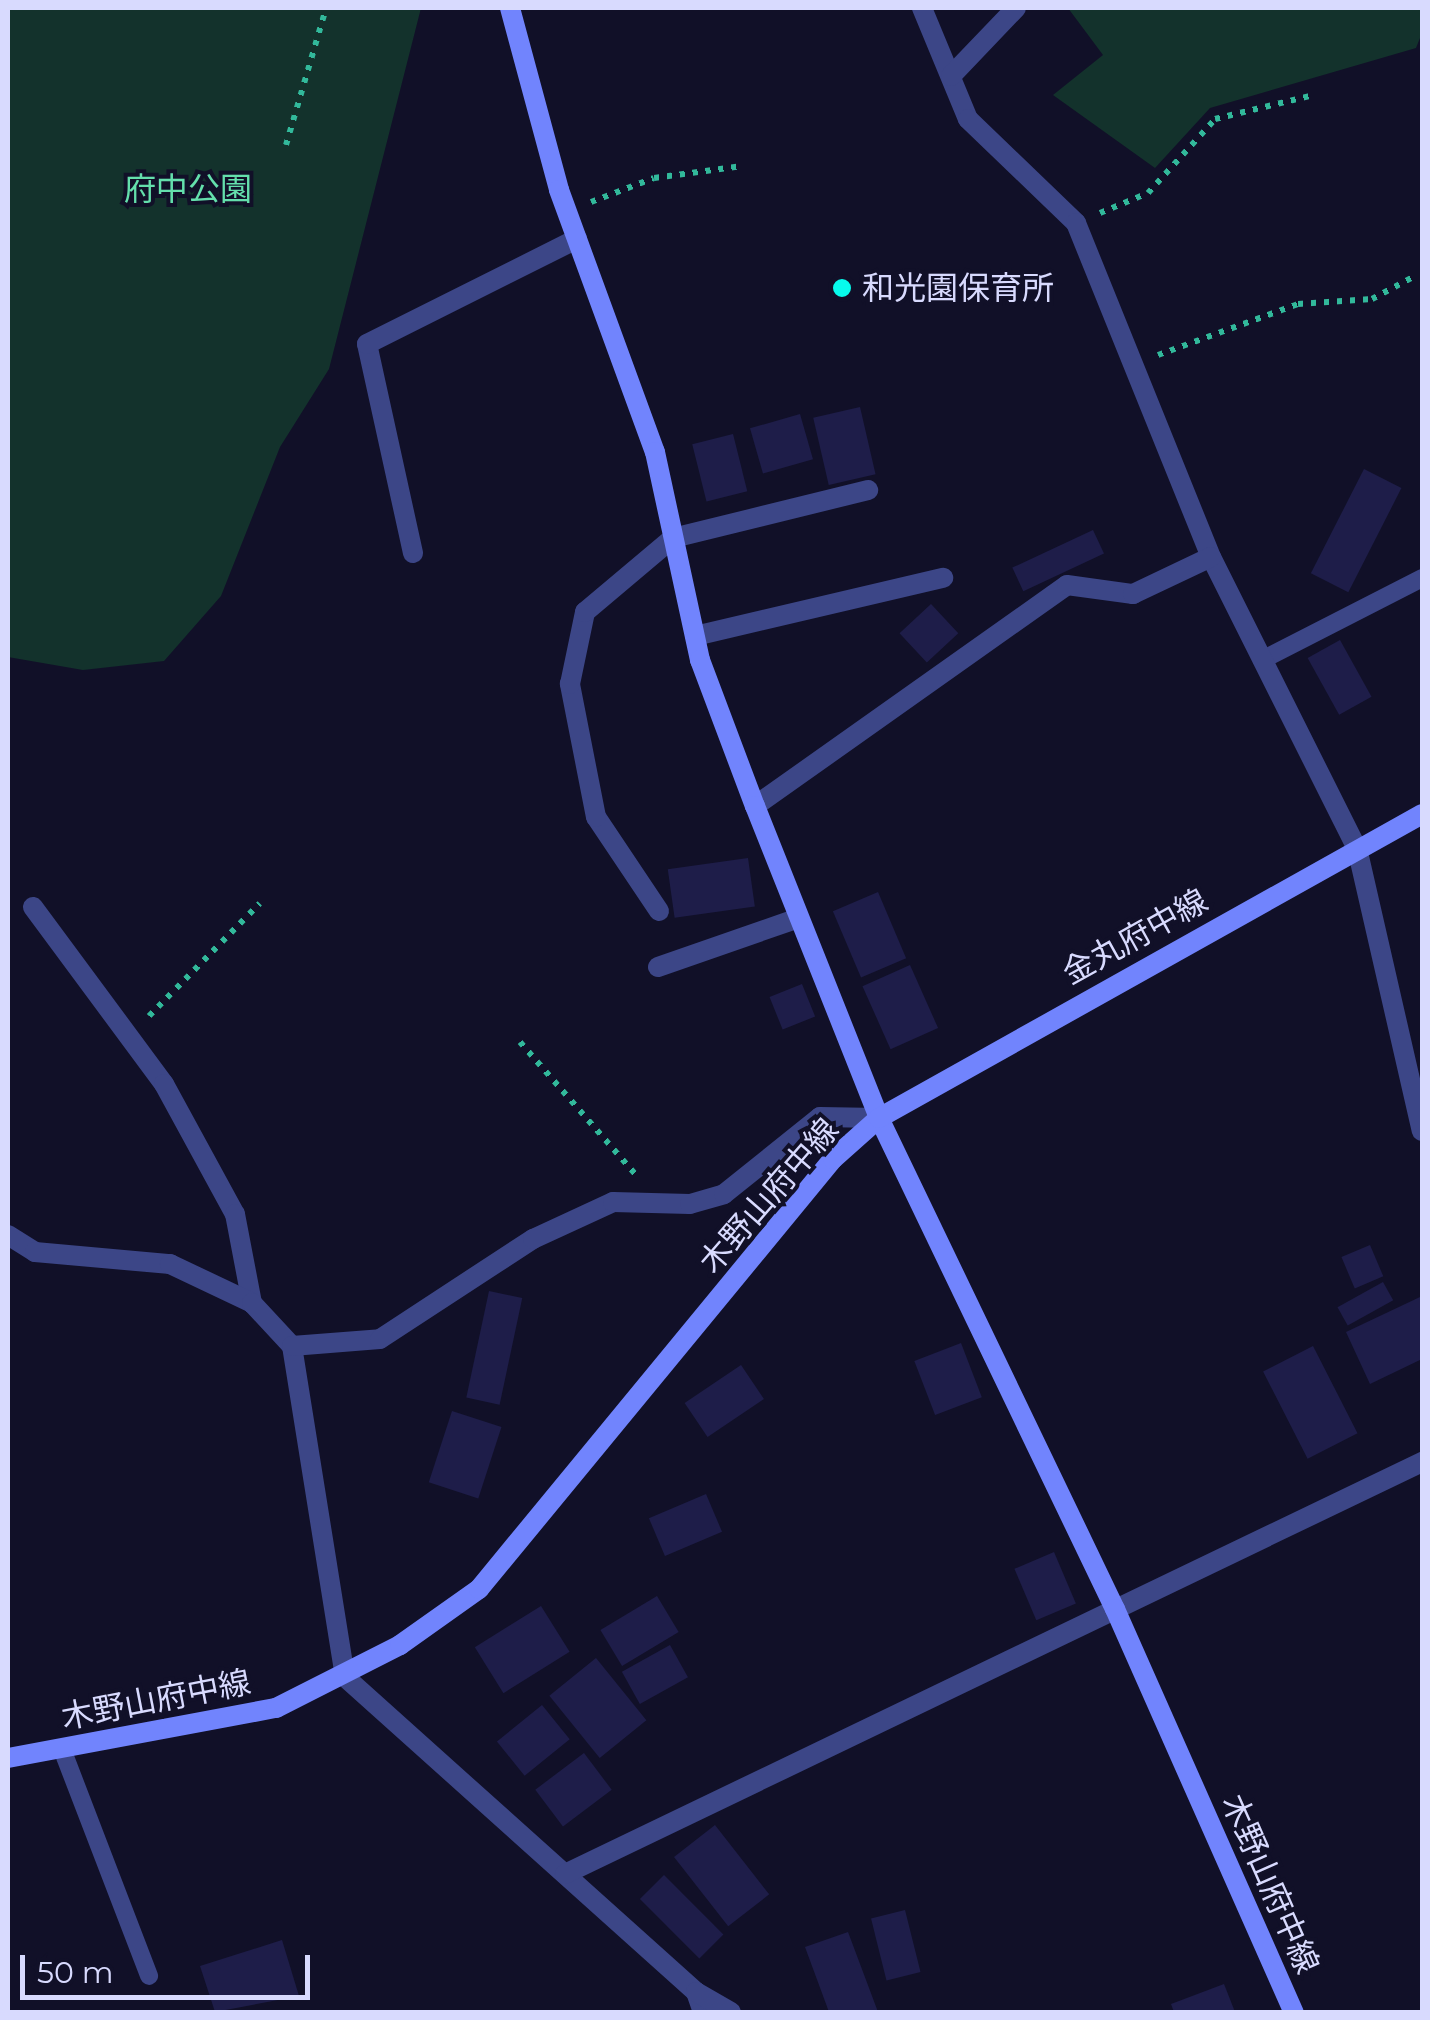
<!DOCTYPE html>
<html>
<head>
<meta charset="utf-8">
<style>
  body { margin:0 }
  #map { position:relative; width:1430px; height:2020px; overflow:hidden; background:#111028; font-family:Montserrat,"Noto Sans JP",sans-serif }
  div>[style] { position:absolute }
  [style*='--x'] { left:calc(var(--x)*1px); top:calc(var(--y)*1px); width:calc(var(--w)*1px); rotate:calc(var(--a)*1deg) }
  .green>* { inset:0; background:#13322c }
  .building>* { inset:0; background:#1e1d49; transform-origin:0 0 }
  .path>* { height:6px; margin-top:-3px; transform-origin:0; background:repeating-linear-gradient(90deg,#32b99b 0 5px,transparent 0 13px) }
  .lane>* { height:18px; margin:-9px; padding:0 9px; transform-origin:9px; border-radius:9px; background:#3c4687 }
  .street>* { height:20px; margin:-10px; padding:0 10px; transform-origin:10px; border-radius:10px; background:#3c4687 }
  .secondary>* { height:20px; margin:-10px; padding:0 10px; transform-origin:10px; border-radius:10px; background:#7184fd }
  .dots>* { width:28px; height:28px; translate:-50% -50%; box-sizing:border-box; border:5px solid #111028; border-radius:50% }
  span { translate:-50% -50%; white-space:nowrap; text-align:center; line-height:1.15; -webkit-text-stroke:8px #111028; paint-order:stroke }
  .park-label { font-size:32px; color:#64dfac }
  .poi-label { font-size:32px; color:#d8dafe }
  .left { translate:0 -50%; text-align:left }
  .street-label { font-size:32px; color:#d8dafe }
  .frame { position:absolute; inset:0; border:10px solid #d8dafe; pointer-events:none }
  .scale { position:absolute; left:20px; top:1955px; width:290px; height:45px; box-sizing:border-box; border:5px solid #d8dafe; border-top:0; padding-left:12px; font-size:30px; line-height:35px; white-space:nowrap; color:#d8dafe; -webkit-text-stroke:8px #111028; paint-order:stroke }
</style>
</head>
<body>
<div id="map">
  <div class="green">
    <div style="clip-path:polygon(8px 8px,421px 8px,329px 369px,280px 447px,221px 596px,164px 661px,83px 670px,8px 657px)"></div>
    <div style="clip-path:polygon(1068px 8px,1422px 8px,1422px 33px,1416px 48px,1210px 108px,1155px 168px,1053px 95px,1103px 55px)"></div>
  </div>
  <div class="building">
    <div style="left:860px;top:407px;width:69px;height:48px;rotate:77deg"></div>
    <div style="left:800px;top:414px;width:47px;height:52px;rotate:74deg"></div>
    <div style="left:733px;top:434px;width:59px;height:42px;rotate:76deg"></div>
    <div style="left:1364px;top:469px;width:42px;height:117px;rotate:27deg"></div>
    <div style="left:1093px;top:530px;width:26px;height:89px;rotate:65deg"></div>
    <div style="left:931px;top:604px;width:40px;height:43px;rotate:47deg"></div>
    <div style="left:1340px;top:640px;width:65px;height:37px;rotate:61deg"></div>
    <div style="left:748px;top:858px;width:49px;height:81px;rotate:82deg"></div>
    <div style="left:878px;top:892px;width:72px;height:49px;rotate:67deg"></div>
    <div style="left:910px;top:965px;width:69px;height:52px;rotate:66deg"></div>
    <div style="left:802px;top:984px;width:35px;height:35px;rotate:68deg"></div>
    <div style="left:1370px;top:1245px;width:34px;height:31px;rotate:67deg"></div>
    <div style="left:1383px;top:1282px;width:21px;height:52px;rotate:61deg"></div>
    <div style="left:489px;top:1291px;width:34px;height:109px;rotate:12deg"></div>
    <div style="clip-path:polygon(1420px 1297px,1422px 1359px,1370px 1384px,1346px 1332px)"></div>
    <div style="left:961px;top:1343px;width:58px;height:50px;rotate:69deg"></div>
    <div style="left:1313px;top:1346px;width:98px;height:56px;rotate:63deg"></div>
    <div style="left:741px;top:1365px;width:41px;height:68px;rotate:56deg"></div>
    <div style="left:452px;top:1411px;width:52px;height:75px;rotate:18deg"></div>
    <div style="left:706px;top:1494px;width:41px;height:62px;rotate:67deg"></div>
    <div style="left:1054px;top:1552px;width:56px;height:43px;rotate:67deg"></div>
    <div style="left:657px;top:1596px;width:42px;height:66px;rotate:59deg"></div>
    <div style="left:541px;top:1606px;width:54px;height:78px;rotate:58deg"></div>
    <div style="left:670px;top:1645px;width:37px;height:55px;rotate:61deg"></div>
    <div style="left:596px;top:1658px;width:80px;height:60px;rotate:51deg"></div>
    <div style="left:542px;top:1705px;width:44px;height:58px;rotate:51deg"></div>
    <div style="left:584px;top:1753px;width:46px;height:61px;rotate:53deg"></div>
    <div style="left:715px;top:1825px;width:88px;height:52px;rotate:52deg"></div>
    <div style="left:664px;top:1875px;width:84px;height:34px;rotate:45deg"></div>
    <div style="left:905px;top:1910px;width:64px;height:35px;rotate:76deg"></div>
    <div style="clip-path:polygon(848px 1932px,878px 2012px,829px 2012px,805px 1947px)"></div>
    <div style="clip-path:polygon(282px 1940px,299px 1996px,215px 2012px,200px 1966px)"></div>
    <div style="clip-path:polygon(1224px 1984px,1235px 2012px,1174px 2012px,1171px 2004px)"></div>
  </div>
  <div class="path">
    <div style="--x:286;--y:145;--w:143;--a:-73.7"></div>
    <div style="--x:591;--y:202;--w:67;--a:-20.9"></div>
    <div style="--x:654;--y:178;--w:89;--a:-7.8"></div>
    <div style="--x:1100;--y:213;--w:52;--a:-22.6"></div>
    <div style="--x:1148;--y:193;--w:100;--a:-47.8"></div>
    <div style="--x:1215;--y:119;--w:98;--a:-13.6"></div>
    <div style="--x:1158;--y:355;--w:149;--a:-20"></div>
    <div style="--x:1298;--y:304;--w:74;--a:-3.9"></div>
    <div style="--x:1372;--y:299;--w:49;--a:-28.1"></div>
    <div style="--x:149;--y:1016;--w:158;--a:-45.5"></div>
    <div style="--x:520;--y:1042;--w:176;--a:48.9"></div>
  </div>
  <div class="lane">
    <div style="--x:1262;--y:660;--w:180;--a:-27.1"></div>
    <div style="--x:62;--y:1749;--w:243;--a:69"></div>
  </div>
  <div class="street">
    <div style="--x:922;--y:8;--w:120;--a:67.5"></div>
    <div style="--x:968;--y:119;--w:150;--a:43.9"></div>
    <div style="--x:1076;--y:223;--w:360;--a:68"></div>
    <div style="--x:1211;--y:557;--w:326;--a:63.4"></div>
    <div style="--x:1357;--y:848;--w:290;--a:77.1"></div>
    <div style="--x:951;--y:76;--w:94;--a:-46.3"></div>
    <div style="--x:413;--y:553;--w:214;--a:-102.4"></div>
    <div style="--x:367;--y:344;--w:235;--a:-26.6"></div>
    <div style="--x:695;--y:636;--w:255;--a:-13.2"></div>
    <div style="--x:755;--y:806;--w:382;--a:-35.3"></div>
    <div style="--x:1067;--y:585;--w:67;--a:7.8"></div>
    <div style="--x:1133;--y:594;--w:86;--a:-25.4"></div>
    <div style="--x:33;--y:907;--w:220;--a:53.5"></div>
    <div style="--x:164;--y:1084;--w:148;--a:61.4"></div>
    <div style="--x:235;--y:1214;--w:91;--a:79.2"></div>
    <div style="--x:659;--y:911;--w:113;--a:-123.8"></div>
    <div style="--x:596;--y:817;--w:136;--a:-101.1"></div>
    <div style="--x:570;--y:684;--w:74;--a:-78.2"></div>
    <div style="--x:585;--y:612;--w:115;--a:-40.1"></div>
    <div style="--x:673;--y:538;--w:201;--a:-13.8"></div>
    <div style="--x:658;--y:967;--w:149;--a:-19.2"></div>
    <div style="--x:8;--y:1235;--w:32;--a:32"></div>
    <div style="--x:35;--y:1252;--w:136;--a:5.1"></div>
    <div style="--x:170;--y:1264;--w:91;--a:25.4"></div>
    <div style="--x:252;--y:1303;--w:59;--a:47.1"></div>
    <div style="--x:292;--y:1346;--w:335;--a:80.9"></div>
    <div style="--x:345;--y:1677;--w:472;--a:41.9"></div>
    <div style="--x:696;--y:1992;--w:21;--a:71"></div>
    <div style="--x:292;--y:1346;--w:88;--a:-4.5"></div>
    <div style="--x:380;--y:1339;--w:183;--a:-33.2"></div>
    <div style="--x:533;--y:1239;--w:88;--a:-24.8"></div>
    <div style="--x:613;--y:1202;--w:77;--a:1.5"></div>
    <div style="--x:690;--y:1204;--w:35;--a:-16"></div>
    <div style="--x:724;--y:1194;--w:123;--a:-38.7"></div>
    <div style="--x:820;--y:1117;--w:59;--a:1"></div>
    <div style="--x:565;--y:1874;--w:951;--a:-25.68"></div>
    <div style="--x:696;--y:1992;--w:40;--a:29.7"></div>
  </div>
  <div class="secondary">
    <div style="--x:510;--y:8;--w:188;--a:74.9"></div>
    <div style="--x:559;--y:190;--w:279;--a:69.9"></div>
    <div style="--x:655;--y:452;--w:213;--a:77.8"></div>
    <div style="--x:700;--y:660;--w:156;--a:69.4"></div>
    <div style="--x:755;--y:806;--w:336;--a:68.3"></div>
    <div style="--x:879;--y:1118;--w:545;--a:64.33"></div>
    <div style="--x:1115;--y:1609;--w:441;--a:66.1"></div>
    <div style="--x:8;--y:1758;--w:273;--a:-10.6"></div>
    <div style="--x:276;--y:1708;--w:139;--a:-26.9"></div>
    <div style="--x:400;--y:1645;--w:97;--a:-35.3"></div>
    <div style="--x:479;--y:1589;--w:557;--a:-50.54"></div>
    <div style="--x:833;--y:1159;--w:62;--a:-41.7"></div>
    <div style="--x:879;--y:1118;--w:622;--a:-29.24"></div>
  </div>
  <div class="dots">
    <div style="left:842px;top:288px;background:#07fbec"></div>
  </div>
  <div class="park-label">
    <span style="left:188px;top:189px">府中公園</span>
  </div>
  <div class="poi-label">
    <span class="left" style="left:862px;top:288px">和光園保育所</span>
  </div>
  <div class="street-label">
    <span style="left:1135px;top:937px;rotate:-29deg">金丸府中線</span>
    <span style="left:769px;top:1196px;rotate:-49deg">木野山府中線</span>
    <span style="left:156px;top:1700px;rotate:-11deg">木野山府中線</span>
    <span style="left:1270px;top:1884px;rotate:66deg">木野山府中線</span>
  </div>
  <div class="frame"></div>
  <div class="scale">50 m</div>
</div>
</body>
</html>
